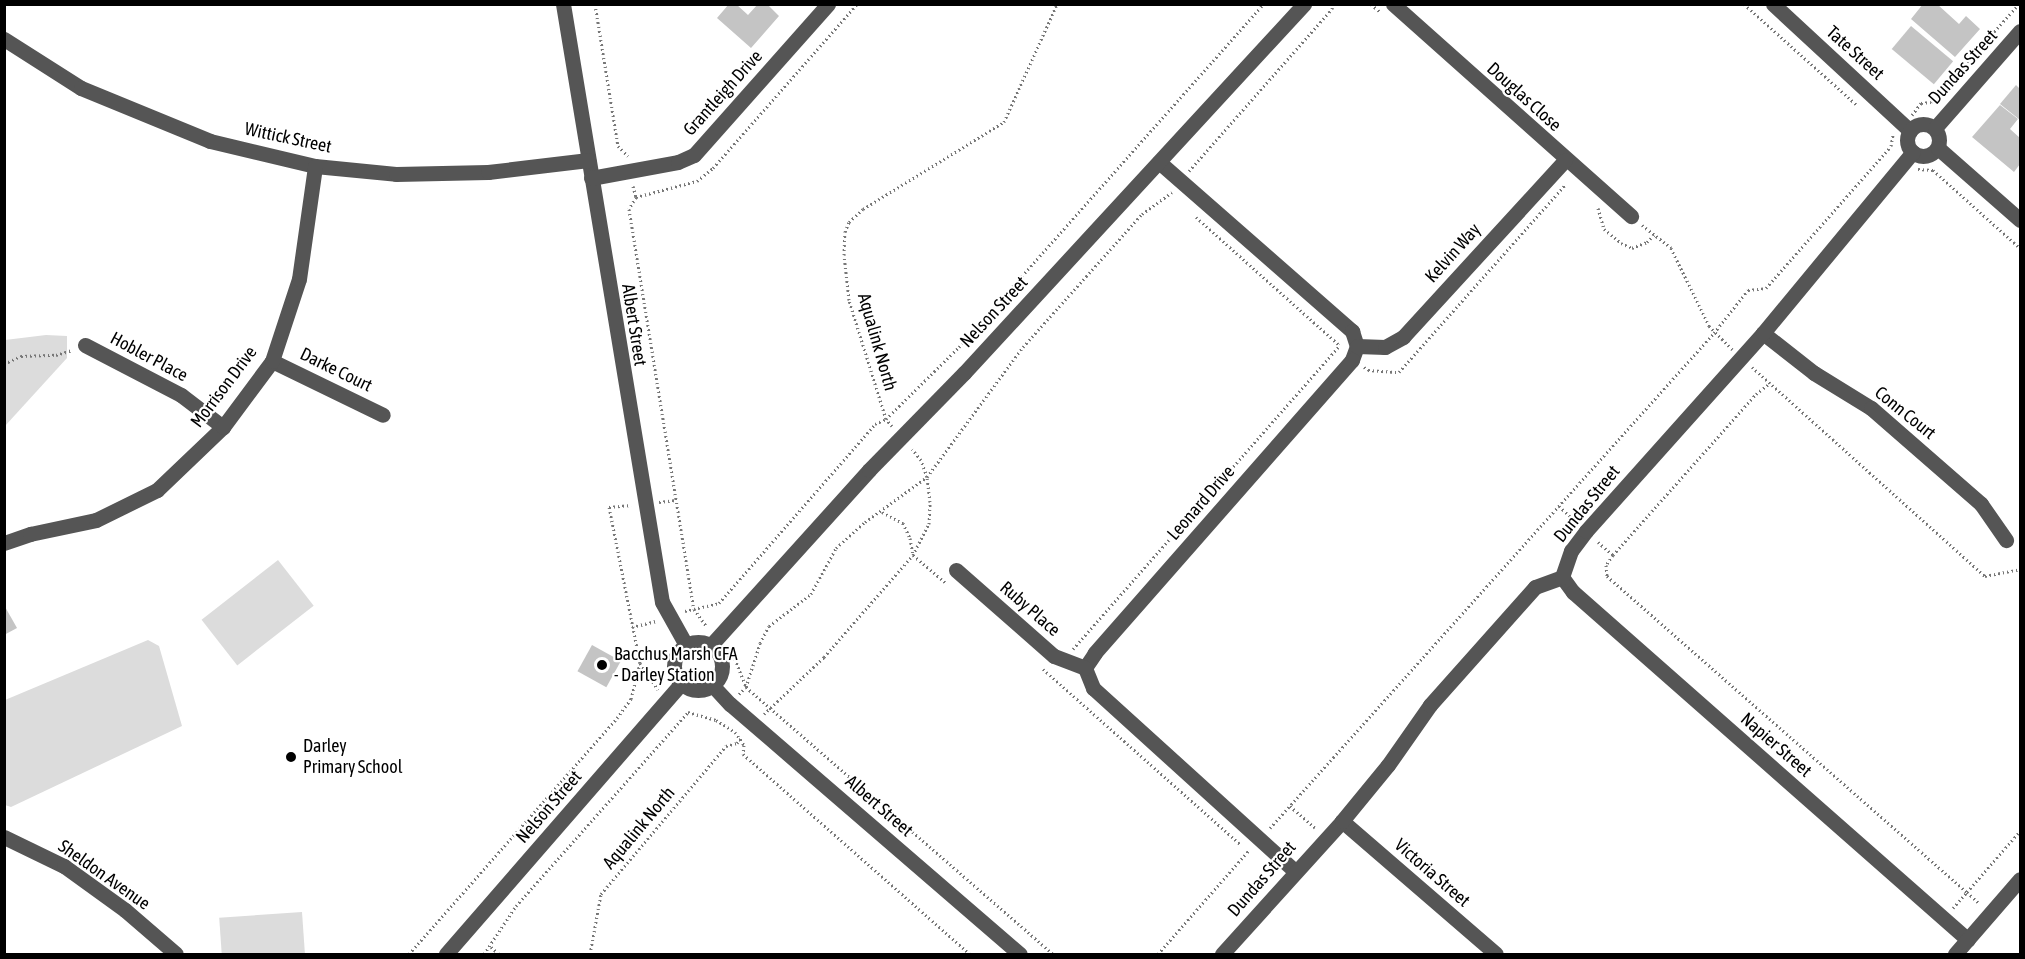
<!DOCTYPE html>
<html>
<head>
<meta charset="utf-8">
<style>
  body { margin:0 }
  #map { position:relative; width:2025px; height:959px; overflow:hidden; background:#fff; font-family:"Asap Condensed",sans-serif }
  div>[style] { position:absolute }
  [style*='--x'] { left:calc(var(--x)*1px); top:calc(var(--y)*1px); width:calc(var(--w)*1px); rotate:calc(var(--a)*1deg) }
  .green>* { inset:0; background:#dcdcdc; transform-origin:0 0 }
  .building>* { inset:0; background:#c4c4c4; transform-origin:0 0 }
  .path>* { height:3px; margin-top:-1.5px; transform-origin:0; background:repeating-linear-gradient(90deg,#777 0 1.5px,transparent 0 4.5px) }
  .minor>* { height:15px; margin:-7.5px; padding:0 7.5px; transform-origin:7.5px; border-radius:7.5px; background:#555 }
  .minor>.ring { margin:-7.5px; padding:0; box-sizing:content-box; background:none; border:15px solid #555; border-radius:50% }
  .dots>* { width:16px; height:16px; translate:-50% -50%; box-sizing:border-box; border:3px solid #fff; border-radius:50% }
  span { translate:-50% -50%; white-space:nowrap; text-align:center; line-height:1.15; -webkit-text-stroke:4.5px #fff; paint-order:stroke }
  .street-label { font-size:18px; color:#000 }
  .poi-label { font-size:18px; color:#000 }
  .left { translate:0 -50%; text-align:left }
  .frame { position:absolute; inset:0; border:6px solid #000; pointer-events:none }
</style>
</head>
<body>
<div id="map">
  <div class="green">
    <div style="clip-path:polygon(46px 335px,67px 336px,67px 358px,5px 426px,5px 340px)"></div>
    <div style="left:278px;top:560px;width:58px;height:97px;rotate:52deg"></div>
    <div style="clip-path:polygon(148px 640px,159px 646px,182px 726px,11px 807px,5px 805px,5px 700px)"></div>
    <div style="left:302px;top:912px;width:41px;height:83px;rotate:86deg"></div>
  </div>
  <div class="building">
    <div style="clip-path:polygon(729px 4px,736px 4px,748px 15px,758px 4px,767px 4px,779px 16px,751px 48px,717px 18px)"></div>
    <div style="clip-path:polygon(1923px 4px,1937px 4px,1959px 24px,1966px 16px,1980px 29px,1955px 57px,1911px 19px)"></div>
    <div style="left:1911px;top:26px;width:55px;height:30px;rotate:40deg"></div>
    <div style="clip-path:polygon(2016px 85px,2020px 89px,2020px 120px,2000px 104px)"></div>
    <div style="clip-path:polygon(2000px 105px,2018px 119px,2010px 129px,2020px 138px,2020px 164px,2014px 172px,1972px 137px)"></div>
    <div style="clip-path:polygon(4px 605px,17px 628px,4px 635px)"></div>
    <div style="left:592px;top:645px;width:33px;height:30px;rotate:29deg"></div>
  </div>
  <div class="path">
    <div style="--x:595;--y:4;--w:144;--a:80.8"></div>
    <div style="--x:618;--y:146;--w:14;--a:45"></div>
    <div style="--x:1371;--y:4;--w:11;--a:41"></div>
    <div style="--x:1744;--y:4;--w:152;--a:41.8"></div>
    <div style="--x:1912;--y:115;--w:15;--a:-53"></div>
    <div style="--x:1921;--y:103;--w:10;--a:-6"></div>
    <div style="--x:1931;--y:102;--w:132;--a:-48.1"></div>
    <div style="--x:1918;--y:169;--w:15;--a:4"></div>
    <div style="--x:1933;--y:170;--w:117;--a:41.9"></div>
    <div style="--x:1189;--y:171;--w:216;--a:-48.6"></div>
    <div style="--x:1332;--y:9;--w:5;--a:-79"></div>
    <div style="--x:633;--y:186;--w:11;--a:75"></div>
    <div style="--x:636;--y:197;--w:14;--a:120"></div>
    <div style="--x:629;--y:209;--w:405;--a:80.8"></div>
    <div style="--x:694;--y:609;--w:22;--a:54"></div>
    <div style="--x:636;--y:197;--w:63;--a:-14.7"></div>
    <div style="--x:697;--y:181;--w:21;--a:-39"></div>
    <div style="--x:713;--y:168;--w:218;--a:-48.7"></div>
    <div style="--x:1598;--y:208;--w:22;--a:74"></div>
    <div style="--x:1604;--y:229;--w:22;--a:39"></div>
    <div style="--x:1621;--y:243;--w:12;--a:24"></div>
    <div style="--x:1632;--y:248;--w:16;--a:-22"></div>
    <div style="--x:1647;--y:242;--w:10;--a:-45"></div>
    <div style="--x:1196;--y:217;--w:192;--a:41.8"></div>
    <div style="--x:1642;--y:225;--w:37;--a:38"></div>
    <div style="--x:1671;--y:248;--w:87;--a:64"></div>
    <div style="--x:1709;--y:326;--w:33;--a:45"></div>
    <div style="--x:4;--y:364;--w:19;--a:-25"></div>
    <div style="--x:21;--y:356;--w:35;--a:-2"></div>
    <div style="--x:56;--y:355;--w:17;--a:-17"></div>
    <div style="--x:1364;--y:367;--w:5;--a:37"></div>
    <div style="--x:1368;--y:370;--w:31;--a:4"></div>
    <div style="--x:1399;--y:372;--w:251;--a:-48.4"></div>
    <div style="--x:1752;--y:367;--w:313;--a:41.9"></div>
    <div style="--x:1985;--y:576;--w:36;--a:-11"></div>
    <div style="--x:892;--y:426;--w:9;--a:-131"></div>
    <div style="--x:886;--y:419;--w:125;--a:-107.3"></div>
    <div style="--x:849;--y:300;--w:45;--a:-96.3"></div>
    <div style="--x:844;--y:255;--w:23;--a:-88"></div>
    <div style="--x:845;--y:232;--w:11;--a:-68"></div>
    <div style="--x:849;--y:222;--w:19;--a:-43"></div>
    <div style="--x:863;--y:209;--w:166;--a:-31.7"></div>
    <div style="--x:1004;--y:122;--w:129;--a:-65.8"></div>
    <div style="--x:659;--y:502;--w:17;--a:-7"></div>
    <div style="--x:1559;--y:506;--w:22;--a:43"></div>
    <div style="--x:882;--y:512;--w:24;--a:28"></div>
    <div style="--x:903;--y:523;--w:17;--a:65"></div>
    <div style="--x:910;--y:538;--w:17;--a:80"></div>
    <div style="--x:913;--y:555;--w:43;--a:40.3"></div>
    <div style="--x:1598;--y:542;--w:20;--a:41"></div>
    <div style="--x:1613;--y:555;--w:12;--a:125"></div>
    <div style="--x:1606;--y:565;--w:11;--a:85"></div>
    <div style="--x:1607;--y:576;--w:479;--a:41.3"></div>
    <div style="--x:1967;--y:892;--w:81;--a:-49"></div>
    <div style="--x:1613;--y:555;--w:215;--a:-48.4"></div>
    <div style="--x:1756;--y:394;--w:18;--a:-38"></div>
    <div style="--x:685;--y:611;--w:35;--a:-13"></div>
    <div style="--x:719;--y:603;--w:237;--a:-48.9"></div>
    <div style="--x:875;--y:424;--w:12;--a:-24"></div>
    <div style="--x:886;--y:419;--w:103;--a:-44.6"></div>
    <div style="--x:959;--y:347;--w:459;--a:-48.4"></div>
    <div style="--x:632;--y:627;--w:25;--a:-14"></div>
    <div style="--x:730;--y:646;--w:44;--a:68.7"></div>
    <div style="--x:746;--y:687;--w:407;--a:41"></div>
    <div style="--x:1073;--y:649;--w:405;--a:-48.7"></div>
    <div style="--x:640;--y:663;--w:32;--a:56"></div>
    <div style="--x:1043;--y:669;--w:264;--a:41.6"></div>
    <div style="--x:739;--y:694;--w:10;--a:-45"></div>
    <div style="--x:746;--y:687;--w:46;--a:-72.3"></div>
    <div style="--x:760;--y:643;--w:19;--a:-62"></div>
    <div style="--x:769;--y:626;--w:53;--a:-37.3"></div>
    <div style="--x:811;--y:594;--w:52;--a:-61.5"></div>
    <div style="--x:836;--y:548;--w:39;--a:-42"></div>
    <div style="--x:865;--y:522;--w:77;--a:-36"></div>
    <div style="--x:927;--y:477;--w:162;--a:-53.6"></div>
    <div style="--x:1023;--y:347;--w:178;--a:-48.2"></div>
    <div style="--x:1142;--y:214;--w:37;--a:-36"></div>
    <div style="--x:764;--y:714;--w:83;--a:-43.5"></div>
    <div style="--x:824;--y:657;--w:135;--a:-48.9"></div>
    <div style="--x:913;--y:555;--w:35;--a:-63"></div>
    <div style="--x:929;--y:524;--w:22;--a:-87"></div>
    <div style="--x:930;--y:502;--w:25;--a:-97"></div>
    <div style="--x:927;--y:477;--w:18;--a:-109"></div>
    <div style="--x:921;--y:460;--w:14;--a:-129"></div>
    <div style="--x:1290;--y:806;--w:33;--a:41"></div>
    <div style="--x:1270;--y:828;--w:665;--a:-48.11"></div>
    <div style="--x:1714;--y:333;--w:55;--a:-51.7"></div>
    <div style="--x:1748;--y:290;--w:18;--a:-6"></div>
    <div style="--x:1766;--y:288;--w:189;--a:-48.6"></div>
    <div style="--x:1891;--y:146;--w:11;--a:-80"></div>
    <div style="--x:1953;--y:908;--w:21;--a:-49"></div>
    <div style="--x:1967;--y:892;--w:16;--a:43"></div>
    <div style="--x:491;--y:947;--w:11;--a:41"></div>
    <div style="--x:409;--y:954;--w:315;--a:-48.6"></div>
    <div style="--x:617;--y:718;--w:24;--a:-54"></div>
    <div style="--x:631;--y:699;--w:37;--a:-76"></div>
    <div style="--x:640;--y:663;--w:159;--a:-101.2"></div>
    <div style="--x:609;--y:507;--w:22;--a:-5"></div>
    <div style="--x:484;--y:954;--w:58;--a:-56.3"></div>
    <div style="--x:516;--y:906;--w:259;--a:-48.4"></div>
    <div style="--x:688;--y:712;--w:29;--a:16"></div>
    <div style="--x:716;--y:720;--w:22;--a:32"></div>
    <div style="--x:735;--y:732;--w:16;--a:55"></div>
    <div style="--x:744;--y:745;--w:9;--a:96"></div>
    <div style="--x:743;--y:754;--w:303;--a:41.4"></div>
    <div style="--x:590;--y:954;--w:61;--a:-79.6"></div>
    <div style="--x:601;--y:894;--w:194;--a:-49.8"></div>
    <div style="--x:726;--y:746;--w:11;--a:-15"></div>
    <div style="--x:737;--y:743;--w:9;--a:-49"></div>
    <div style="--x:1158;--y:954;--w:138;--a:-48.8"></div>
  </div>
  <div class="minor">
    <div style="--x:563;--y:4;--w:606;--a:80.6"></div>
    <div style="--x:662;--y:602;--w:49;--a:60.8"></div>
    <div style="--x:1393;--y:4;--w:319;--a:41.7"></div>
    <div style="--x:1773;--y:4;--w:187;--a:42.8"></div>
    <div style="--x:4;--y:39;--w:91;--a:32.5"></div>
    <div style="--x:81;--y:88;--w:139;--a:22.3"></div>
    <div style="--x:210;--y:141;--w:108;--a:13.4"></div>
    <div style="--x:315;--y:166;--w:81;--a:5.6"></div>
    <div style="--x:396;--y:174;--w:92;--a:-1.2"></div>
    <div style="--x:488;--y:172;--w:101;--a:-6.8"></div>
    <div class="ring" style="left:1907px;top:124px;width:17px;height:17px"></div>
    <div style="--x:1935;--y:128;--w:129;--a:-48.8"></div>
    <div style="--x:1938;--y:148;--w:109;--a:41.3"></div>
    <div style="--x:1159;--y:162;--w:257;--a:41.2"></div>
    <div style="--x:1352;--y:331;--w:16;--a:72"></div>
    <div style="--x:1357;--y:346;--w:15;--a:110"></div>
    <div style="--x:1352;--y:360;--w:390;--a:131.3"></div>
    <div style="--x:1095;--y:653;--w:18;--a:124"></div>
    <div style="--x:1085;--y:668;--w:22;--a:68"></div>
    <div style="--x:1093;--y:688;--w:273;--a:42.2"></div>
    <div style="--x:591;--y:178;--w:88;--a:-10.4"></div>
    <div style="--x:678;--y:162;--w:17;--a:-24"></div>
    <div style="--x:694;--y:155;--w:202;--a:-48.4"></div>
    <div style="--x:1763;--y:333;--w:65;--a:38.1"></div>
    <div style="--x:1814;--y:373;--w:67;--a:31.6"></div>
    <div style="--x:1871;--y:408;--w:146;--a:41.1"></div>
    <div style="--x:1981;--y:504;--w:44;--a:55.2"></div>
    <div style="--x:85;--y:345;--w:108;--a:27.5"></div>
    <div style="--x:181;--y:395;--w:53;--a:37.3"></div>
    <div style="--x:1357;--y:346;--w:28;--a:2"></div>
    <div style="--x:1385;--y:347;--w:21;--a:-29"></div>
    <div style="--x:1403;--y:337;--w:240;--a:-47.5"></div>
    <div style="--x:272;--y:361;--w:123;--a:25.9"></div>
    <div style="--x:4;--y:543;--w:28;--a:-19"></div>
    <div style="--x:30;--y:534;--w:67;--a:-12"></div>
    <div style="--x:96;--y:520;--w:68;--a:-26.2"></div>
    <div style="--x:157;--y:490;--w:91;--a:-43.7"></div>
    <div style="--x:223;--y:427;--w:82;--a:-53.4"></div>
    <div style="--x:272;--y:361;--w:86;--a:-71.8"></div>
    <div style="--x:299;--y:279;--w:114;--a:-81.9"></div>
    <div style="--x:956;--y:570;--w:130;--a:41.3"></div>
    <div style="--x:1054;--y:656;--w:33;--a:21"></div>
    <div style="--x:1562;--y:577;--w:19;--a:54"></div>
    <div style="--x:1573;--y:592;--w:526;--a:41.38"></div>
    <div class="ring" style="left:674px;top:642px;width:33px;height:33px"></div>
    <div style="--x:711;--y:645;--w:236;--a:-47.9"></div>
    <div style="--x:869;--y:470;--w:136;--a:-45.6"></div>
    <div style="--x:964;--y:373;--w:502;--a:-47.34"></div>
    <div style="--x:713;--y:686;--w:25;--a:47"></div>
    <div style="--x:730;--y:704;--w:383;--a:40.8"></div>
    <div style="--x:1342;--y:821;--w:203;--a:40.8"></div>
    <div style="--x:4;--y:837;--w:67;--a:25.8"></div>
    <div style="--x:64;--y:866;--w:75;--a:35.8"></div>
    <div style="--x:125;--y:910;--w:67;--a:40.8"></div>
    <div style="--x:446;--y:954;--w:358;--a:-49"></div>
    <div style="--x:1222;--y:954;--w:179;--a:-47.9"></div>
    <div style="--x:1342;--y:821;--w:72;--a:-50.6"></div>
    <div style="--x:1388;--y:765;--w:73;--a:-55"></div>
    <div style="--x:1430;--y:705;--w:158;--a:-48.3"></div>
    <div style="--x:1535;--y:587;--w:29;--a:-20"></div>
    <div style="--x:1562;--y:577;--w:28;--a:-71"></div>
    <div style="--x:1571;--y:551;--w:25;--a:-53"></div>
    <div style="--x:1586;--y:531;--w:266;--a:-48.2"></div>
    <div style="--x:1763;--y:333;--w:235;--a:-50.4"></div>
    <div style="--x:1955;--y:954;--w:99;--a:-49.1"></div>
  </div>
  <div class="dots">
    <div style="left:602px;top:665px;background:#000"></div>
    <div style="left:291px;top:757px;background:#000"></div>
  </div>
  <div class="street-label">
    <span style="left:1855px;top:53px;rotate:42deg">Tate Street</span>
    <span style="left:1963px;top:67px;rotate:-48deg">Dundas Street</span>
    <span style="left:723px;top:93px;rotate:-48deg">Grantleigh Drive</span>
    <span style="left:1524px;top:97px;rotate:42deg">Douglas Close</span>
    <span style="left:288px;top:138px;rotate:12deg">Wittick Street</span>
    <span style="left:1453px;top:253px;rotate:-48deg">Kelvin Way</span>
    <span style="left:994px;top:312px;rotate:-47deg">Nelson Street</span>
    <span style="left:634px;top:325px;rotate:81deg">Albert Street</span>
    <span style="left:877px;top:342px;rotate:74deg">Aqualink North</span>
    <span style="left:149px;top:357px;rotate:28deg">Hobler Place</span>
    <span style="left:336px;top:370px;rotate:26deg">Darke Court</span>
    <span style="left:224px;top:387px;rotate:-53deg">Morrison Drive</span>
    <span style="left:1905px;top:413px;rotate:39deg">Conn Court</span>
    <span style="left:1201px;top:503px;rotate:-49deg">Leonard Drive</span>
    <span style="left:1587px;top:504px;rotate:-51deg">Dundas Street</span>
    <span style="left:1030px;top:609px;rotate:41deg">Ruby Place</span>
    <span style="left:1776px;top:745px;rotate:41deg">Napier Street</span>
    <span style="left:879px;top:806px;rotate:41deg">Albert Street</span>
    <span style="left:549px;top:807px;rotate:-49deg">Nelson Street</span>
    <span style="left:639px;top:828px;rotate:-50deg">Aqualink North</span>
    <span style="left:1432px;top:873px;rotate:41deg">Victoria Street</span>
    <span style="left:104px;top:875px;rotate:35deg">Sheldon Avenue</span>
    <span style="left:1262px;top:879px;rotate:-49deg">Dundas Street</span>
  </div>
  <div class="poi-label">
    <span class="left" style="left:614px;top:665px">Bacchus Marsh CFA<br>- Darley Station</span>
    <span class="left" style="left:303px;top:757px">Darley<br>Primary School</span>
  </div>
  <div class="frame"></div>
</div>
</body>
</html>
